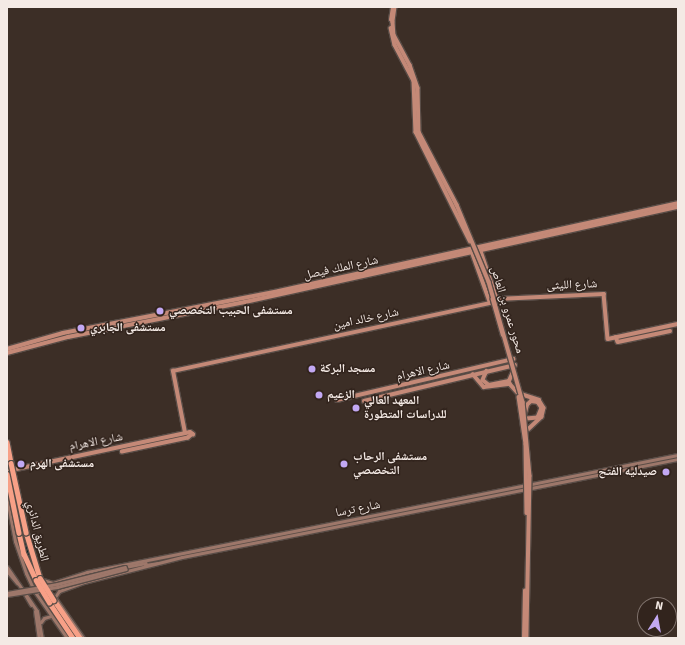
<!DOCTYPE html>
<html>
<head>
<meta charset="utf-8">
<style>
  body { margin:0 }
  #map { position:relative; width:685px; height:645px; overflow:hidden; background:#3c2e26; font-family:Signika,"Noto Naskh Arabic",sans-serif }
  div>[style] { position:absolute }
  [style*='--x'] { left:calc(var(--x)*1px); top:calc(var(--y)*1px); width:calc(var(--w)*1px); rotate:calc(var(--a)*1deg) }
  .water>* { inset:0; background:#002229 }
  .roads { filter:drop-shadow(1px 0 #594d47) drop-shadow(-1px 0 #594d47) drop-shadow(0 1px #594d47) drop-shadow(0 -1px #594d47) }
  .secondary>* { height:3px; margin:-1.5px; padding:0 1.5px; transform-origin:1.5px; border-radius:1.5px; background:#9d776a }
  .primary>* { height:3.5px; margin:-1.75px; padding:0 1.75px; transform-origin:1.75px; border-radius:1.75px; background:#c48977 }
  .highway>* { height:4.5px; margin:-2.25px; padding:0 2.25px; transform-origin:2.25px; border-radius:2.25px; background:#f7a087 }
  .bridges { filter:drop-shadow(1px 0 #594d47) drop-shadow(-1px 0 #594d47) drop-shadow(0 1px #594d47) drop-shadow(0 -1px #594d47) }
  .secondary-bridge>* { height:3px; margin:-1.5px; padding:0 1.5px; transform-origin:1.5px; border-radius:1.5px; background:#9d776a }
  .primary-bridge>* { height:3.5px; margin:-1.75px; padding:0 1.75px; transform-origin:1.75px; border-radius:1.75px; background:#c48977 }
  .highway-bridge>* { height:4.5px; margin:-2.25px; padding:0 2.25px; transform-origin:2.25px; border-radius:2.25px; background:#f7a087 }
  .dots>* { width:11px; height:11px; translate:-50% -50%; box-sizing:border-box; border:2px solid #32241d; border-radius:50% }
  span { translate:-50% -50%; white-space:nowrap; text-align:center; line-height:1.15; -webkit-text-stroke:3px #32241d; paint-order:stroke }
  .street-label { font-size:12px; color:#f4eae5 }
  .poi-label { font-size:12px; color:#f4eae5; font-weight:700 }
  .left { translate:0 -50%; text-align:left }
  .right { translate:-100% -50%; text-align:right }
  .frame { position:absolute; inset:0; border:8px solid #f4eae5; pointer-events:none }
  .north { position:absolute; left:637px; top:597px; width:40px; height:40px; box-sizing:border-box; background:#32241d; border:1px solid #80736d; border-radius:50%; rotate:11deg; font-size:11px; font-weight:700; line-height:16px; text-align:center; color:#f4eae5 }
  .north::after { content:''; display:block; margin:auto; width:14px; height:18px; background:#c2a8f3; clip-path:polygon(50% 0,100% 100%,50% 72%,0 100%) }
</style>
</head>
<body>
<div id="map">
  <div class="water">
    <div style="clip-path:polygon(7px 461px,35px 571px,77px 638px,72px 638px,27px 565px,7px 478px)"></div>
  </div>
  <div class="roads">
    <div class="secondary">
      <div style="--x:7;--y:499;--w:12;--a:-9"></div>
      <div style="--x:7;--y:499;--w:43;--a:79.2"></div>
      <div style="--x:15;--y:541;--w:34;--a:71"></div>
      <div style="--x:26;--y:573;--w:21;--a:65"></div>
      <div style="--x:35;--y:592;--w:56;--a:55.2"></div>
      <div style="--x:145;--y:565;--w:12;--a:-9"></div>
      <div style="--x:7;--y:567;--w:53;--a:55.7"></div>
      <div style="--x:37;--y:611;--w:27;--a:80"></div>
      <div style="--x:125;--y:567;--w:21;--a:-11"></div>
      <div style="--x:7;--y:571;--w:16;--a:50"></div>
      <div style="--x:43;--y:580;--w:10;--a:17"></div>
      <div style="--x:53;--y:583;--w:36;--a:-18"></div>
      <div style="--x:87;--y:572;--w:602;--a:-11.2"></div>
      <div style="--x:23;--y:591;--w:16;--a:60"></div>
      <div style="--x:38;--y:592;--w:12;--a:0"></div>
      <div style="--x:53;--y:595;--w:52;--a:55.1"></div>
      <div style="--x:55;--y:597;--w:7;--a:-56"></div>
      <div style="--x:59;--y:591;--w:27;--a:-20"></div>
      <div style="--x:84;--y:582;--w:101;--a:-14.3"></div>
      <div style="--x:182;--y:557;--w:506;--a:-11.18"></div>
      <div style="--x:35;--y:611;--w:27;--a:82"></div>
      <div style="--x:41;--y:622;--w:5;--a:-53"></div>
      <div style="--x:44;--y:618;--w:7;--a:-16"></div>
    </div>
    <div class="primary">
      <div style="--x:481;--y:251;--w:51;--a:71.6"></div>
      <div style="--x:497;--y:299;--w:107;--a:-2.7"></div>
      <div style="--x:604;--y:294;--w:45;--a:84.9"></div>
      <div style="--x:608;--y:339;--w:72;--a:-12.1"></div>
      <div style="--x:616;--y:337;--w:5;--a:68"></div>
      <div style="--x:618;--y:342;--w:53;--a:-11.9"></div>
      <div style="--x:7;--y:349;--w:58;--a:-15.9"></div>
      <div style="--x:63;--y:333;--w:220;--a:-11"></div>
      <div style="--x:279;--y:291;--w:409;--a:-12.4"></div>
      <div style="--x:7;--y:353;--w:63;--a:-14.7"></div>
      <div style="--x:68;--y:337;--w:180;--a:-11.2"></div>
      <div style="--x:245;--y:302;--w:443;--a:-12.4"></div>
      <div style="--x:487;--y:371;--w:10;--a:114"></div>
      <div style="--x:483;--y:380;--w:8;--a:40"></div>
      <div style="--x:489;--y:385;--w:20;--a:-11"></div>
      <div style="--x:509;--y:381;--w:10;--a:-66"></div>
      <div style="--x:473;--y:374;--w:17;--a:50"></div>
      <div style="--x:484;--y:387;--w:26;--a:-7"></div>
      <div style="--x:510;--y:384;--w:12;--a:48"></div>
      <div style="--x:521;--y:394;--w:19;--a:18"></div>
      <div style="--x:539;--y:400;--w:9;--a:58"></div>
      <div style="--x:544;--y:408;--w:9;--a:103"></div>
      <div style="--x:542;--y:417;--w:18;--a:137"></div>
      <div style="--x:337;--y:400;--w:181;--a:-13.1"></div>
      <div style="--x:364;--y:401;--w:155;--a:-13.4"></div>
      <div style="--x:525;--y:413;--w:8;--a:-76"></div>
      <div style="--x:527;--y:405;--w:6;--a:-45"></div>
      <div style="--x:531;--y:401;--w:7;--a:8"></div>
      <div style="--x:538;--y:402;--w:7;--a:56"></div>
      <div style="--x:542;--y:408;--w:11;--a:112"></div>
      <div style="--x:538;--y:418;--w:11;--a:175"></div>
      <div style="--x:185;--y:433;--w:63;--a:-101"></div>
      <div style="--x:173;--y:371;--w:324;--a:-12.1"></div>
      <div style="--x:490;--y:303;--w:53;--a:-109.8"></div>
      <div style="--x:7;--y:471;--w:187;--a:-12"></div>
      <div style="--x:190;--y:432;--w:4;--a:34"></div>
      <div style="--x:193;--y:434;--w:6;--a:141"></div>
      <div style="--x:188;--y:438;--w:67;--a:168"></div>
    </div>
    <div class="highway">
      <div style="--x:7;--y:442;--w:21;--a:79"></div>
      <div style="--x:26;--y:532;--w:48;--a:73.1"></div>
      <div style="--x:19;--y:533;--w:22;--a:77"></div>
      <div style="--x:24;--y:554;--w:29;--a:65"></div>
      <div style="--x:54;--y:600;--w:46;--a:55.6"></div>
      <div style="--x:49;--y:602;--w:43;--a:56.3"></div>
    </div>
  </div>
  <div class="bridges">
    <div class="secondary-bridge">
      <div style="--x:7;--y:593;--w:51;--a:-10.2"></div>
      <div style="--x:57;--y:584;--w:70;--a:-14"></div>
      <div style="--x:7;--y:595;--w:51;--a:-9.1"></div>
      <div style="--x:57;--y:587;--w:71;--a:-14.6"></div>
    </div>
    <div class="primary-bridge">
      <div style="--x:395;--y:7;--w:15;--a:98"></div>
      <div style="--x:393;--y:22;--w:13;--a:86"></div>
      <div style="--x:394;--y:35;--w:34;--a:62"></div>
      <div style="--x:410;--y:65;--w:24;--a:71"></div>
      <div style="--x:418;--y:88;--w:44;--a:88.7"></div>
      <div style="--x:419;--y:132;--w:82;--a:62.5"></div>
      <div style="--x:457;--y:205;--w:83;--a:67.4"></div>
      <div style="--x:489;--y:282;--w:125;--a:74.2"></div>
      <div style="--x:523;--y:402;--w:74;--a:84.6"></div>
      <div style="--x:530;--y:476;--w:162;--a:91.1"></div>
      <div style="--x:391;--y:20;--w:13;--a:-81"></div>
      <div style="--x:391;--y:28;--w:17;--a:77"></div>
      <div style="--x:395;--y:45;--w:41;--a:62.2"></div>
      <div style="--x:414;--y:81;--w:51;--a:87.8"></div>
      <div style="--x:416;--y:132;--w:122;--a:63.6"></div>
      <div style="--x:493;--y:299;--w:37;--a:74"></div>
      <div style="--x:519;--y:397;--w:48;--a:81.5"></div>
      <div style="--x:526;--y:444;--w:69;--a:89.2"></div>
      <div style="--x:524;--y:638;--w:47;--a:-88.8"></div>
    </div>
    <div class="highway-bridge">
      <div style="--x:11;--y:463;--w:71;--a:77.7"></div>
      <div style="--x:7;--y:474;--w:60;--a:78.5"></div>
      <div style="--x:40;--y:578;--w:26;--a:58"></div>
      <div style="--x:36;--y:580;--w:26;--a:59"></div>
    </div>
  </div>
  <div class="dots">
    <div style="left:160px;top:311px;background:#c2a8f3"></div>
    <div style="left:81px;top:328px;background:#c2a8f3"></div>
    <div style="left:312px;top:369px;background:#c2a8f3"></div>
    <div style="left:319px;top:395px;background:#c2a8f3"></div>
    <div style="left:356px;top:408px;background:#c2a8f3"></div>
    <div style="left:21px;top:464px;background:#c2a8f3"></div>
    <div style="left:344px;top:464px;background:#c2a8f3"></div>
    <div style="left:666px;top:472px;background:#c2a8f3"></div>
  </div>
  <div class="street-label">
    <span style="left:341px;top:268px;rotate:-12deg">شارع الملك فيصل</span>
    <span style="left:572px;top:285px;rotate:-2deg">شارع الليثى</span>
    <span style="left:507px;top:310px;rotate:73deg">محور عمرو بن العاص</span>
    <span style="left:366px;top:319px;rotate:-12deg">شارع خالد امين</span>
    <span style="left:423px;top:371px;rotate:-13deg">شارع الاهرام</span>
    <span style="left:96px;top:442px;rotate:-11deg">شارع الاهرام</span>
    <span style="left:358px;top:509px;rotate:-11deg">شارع ترسا</span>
    <span style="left:37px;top:531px;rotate:76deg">الطريق الدائري</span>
  </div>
  <div class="poi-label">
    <span class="left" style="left:169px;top:311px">مستشفى الحبيب التخصصي</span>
    <span class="left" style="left:90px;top:328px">مستشفى الجابري</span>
    <span class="left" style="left:320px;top:369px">مسجد البركة</span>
    <span class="left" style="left:327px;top:395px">الزعيم</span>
    <span class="left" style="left:364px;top:408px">المعهد العالي<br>للدراسات المتطورة</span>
    <span class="left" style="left:353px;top:464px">مستشفى الرحاب<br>التخصصي</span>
    <span class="left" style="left:30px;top:464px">مستشفى الهرم</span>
    <span class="right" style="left:657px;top:472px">صيدليه الفتح</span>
  </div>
  <div class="frame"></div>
  <div class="north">N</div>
</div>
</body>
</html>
